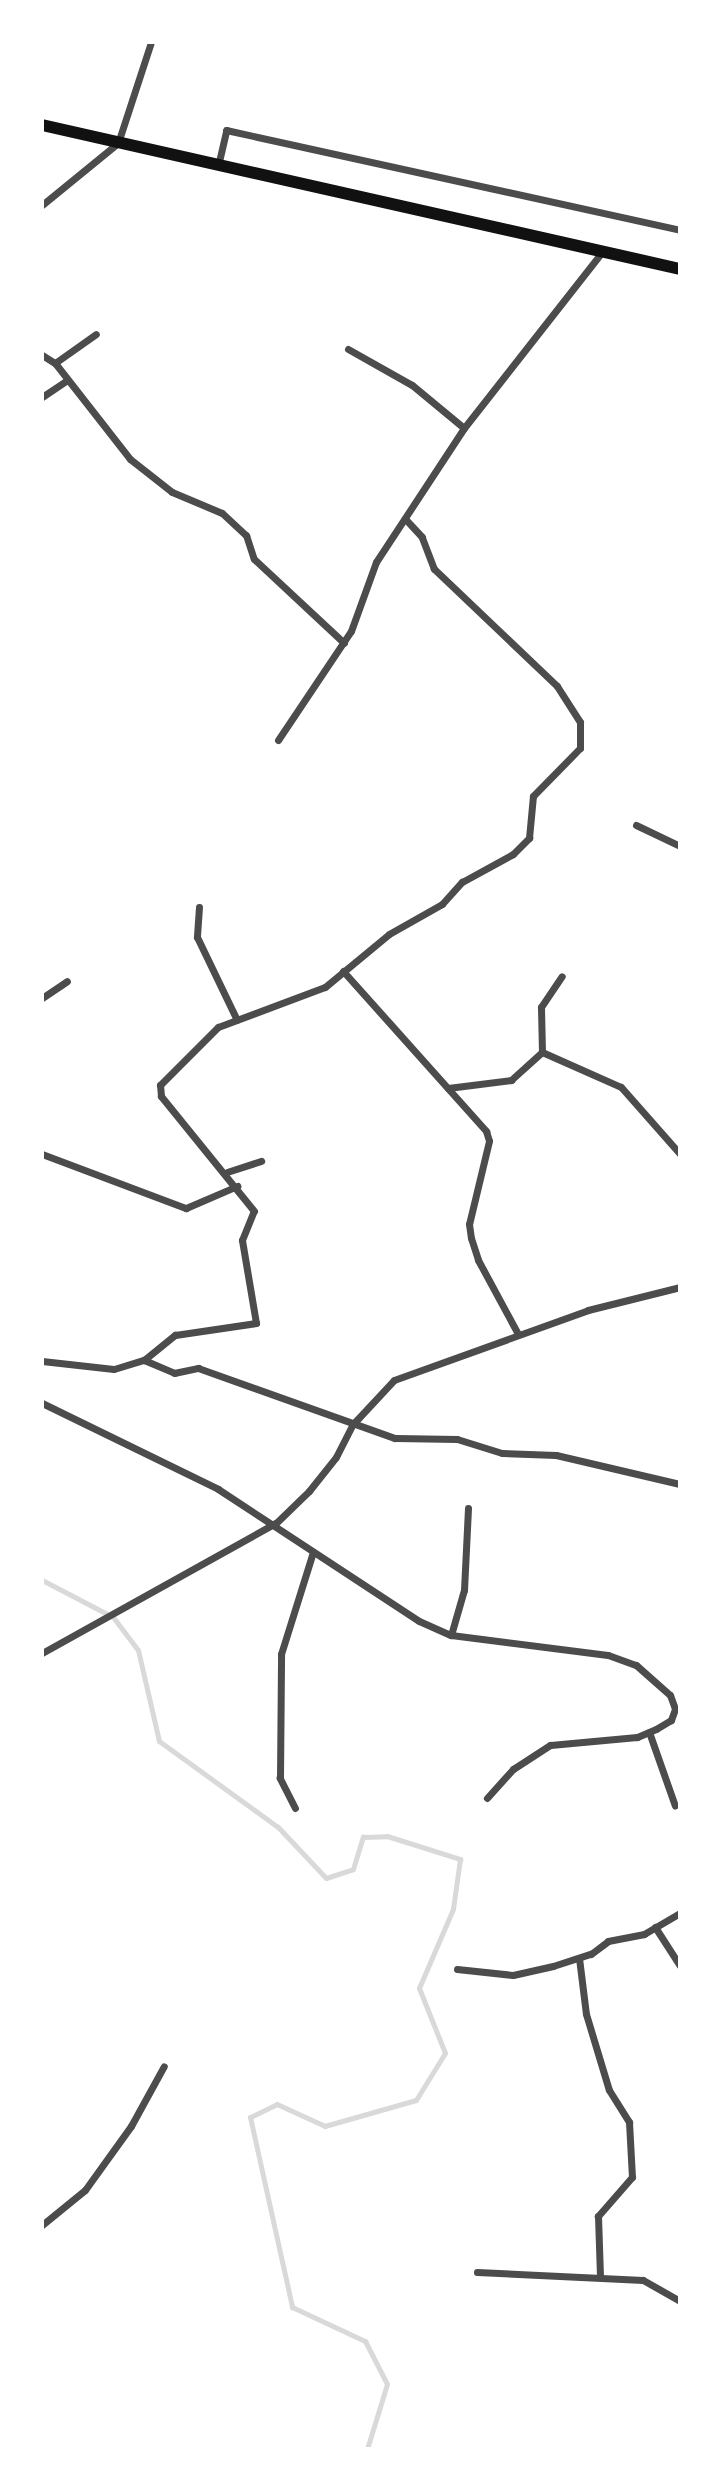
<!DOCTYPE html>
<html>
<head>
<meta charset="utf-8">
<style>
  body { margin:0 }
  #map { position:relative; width:722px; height:2491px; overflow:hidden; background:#fff; font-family:"DejaVu Sans",sans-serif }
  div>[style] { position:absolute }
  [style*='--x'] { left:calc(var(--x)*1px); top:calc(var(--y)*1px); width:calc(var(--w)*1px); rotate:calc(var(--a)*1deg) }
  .stream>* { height:5px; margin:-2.5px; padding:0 2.5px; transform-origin:2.5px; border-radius:2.5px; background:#d9d9d9 }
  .minor>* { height:7px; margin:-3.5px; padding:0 3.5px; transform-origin:3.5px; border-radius:3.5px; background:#4c4c4c }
  .trunk>* { height:12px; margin:-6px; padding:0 6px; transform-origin:6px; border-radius:6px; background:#111 }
  span { translate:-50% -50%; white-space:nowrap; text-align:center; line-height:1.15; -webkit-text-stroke:6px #fff; paint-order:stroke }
  .frame { position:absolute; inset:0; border:44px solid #fff; pointer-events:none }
</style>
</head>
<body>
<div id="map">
  <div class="stream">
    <div style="--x:42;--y:1580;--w:80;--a:27.5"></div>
    <div style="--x:113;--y:1617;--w:41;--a:52.9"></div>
    <div style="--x:138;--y:1650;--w:93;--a:77"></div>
    <div style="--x:159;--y:1741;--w:147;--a:35.9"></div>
    <div style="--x:278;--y:1827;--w:70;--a:46.7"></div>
    <div style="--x:326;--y:1878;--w:28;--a:-18"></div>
    <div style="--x:353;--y:1869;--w:34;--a:-73"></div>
    <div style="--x:363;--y:1837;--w:24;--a:-2"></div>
    <div style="--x:387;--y:1836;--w:77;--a:17.5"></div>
    <div style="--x:460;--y:1859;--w:50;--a:98"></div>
    <div style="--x:453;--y:1909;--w:86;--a:113.3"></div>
    <div style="--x:419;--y:1988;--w:70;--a:68.2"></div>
    <div style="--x:445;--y:2053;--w:55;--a:121.7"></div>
    <div style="--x:416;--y:2100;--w:95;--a:164.1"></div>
    <div style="--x:325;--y:2126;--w:53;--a:-155.4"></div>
    <div style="--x:277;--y:2104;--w:30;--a:154"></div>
    <div style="--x:250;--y:2117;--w:195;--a:77.5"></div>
    <div style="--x:292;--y:2307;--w:81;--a:25"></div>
    <div style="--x:365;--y:2341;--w:48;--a:62.9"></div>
    <div style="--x:387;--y:2384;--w:68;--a:107.1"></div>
  </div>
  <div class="minor">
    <div style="--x:218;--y:166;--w:37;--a:-77"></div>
    <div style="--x:226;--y:130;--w:465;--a:12.4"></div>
    <div style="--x:42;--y:205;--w:98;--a:-39.2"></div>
    <div style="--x:118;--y:143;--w:106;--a:-71.9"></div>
    <div style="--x:348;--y:349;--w:73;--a:29.4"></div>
    <div style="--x:412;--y:385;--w:67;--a:39.6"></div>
    <div style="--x:42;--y:355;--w:15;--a:32"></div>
    <div style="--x:55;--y:363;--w:50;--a:-35.3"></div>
    <div style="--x:55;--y:363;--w:122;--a:52"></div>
    <div style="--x:130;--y:459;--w:53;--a:38.2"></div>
    <div style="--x:172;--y:492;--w:54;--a:22.8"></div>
    <div style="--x:222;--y:513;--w:33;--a:43"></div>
    <div style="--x:246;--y:535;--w:25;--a:72"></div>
    <div style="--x:254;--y:559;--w:123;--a:43"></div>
    <div style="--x:42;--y:397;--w:29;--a:-34"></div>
    <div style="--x:278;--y:740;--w:131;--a:-56.2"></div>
    <div style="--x:351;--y:631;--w:73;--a:-70.1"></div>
    <div style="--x:376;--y:562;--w:160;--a:-56.7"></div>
    <div style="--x:464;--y:428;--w:222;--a:-51.9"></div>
    <div style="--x:636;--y:825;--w:49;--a:25.5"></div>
    <div style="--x:199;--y:907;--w:30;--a:94"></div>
    <div style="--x:197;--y:937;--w:92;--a:64.3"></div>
    <div style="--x:343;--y:971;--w:215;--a:48.2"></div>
    <div style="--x:486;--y:1131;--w:10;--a:73"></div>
    <div style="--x:489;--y:1141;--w:85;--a:103.5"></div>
    <div style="--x:469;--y:1224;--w:14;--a:82"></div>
    <div style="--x:471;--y:1238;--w:23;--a:72"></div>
    <div style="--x:478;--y:1260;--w:84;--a:61.6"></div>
    <div style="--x:42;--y:998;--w:30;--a:-34"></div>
    <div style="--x:542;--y:1052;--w:45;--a:-91.3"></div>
    <div style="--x:541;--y:1007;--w:37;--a:-56"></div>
    <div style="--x:448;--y:1088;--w:64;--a:-7.2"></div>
    <div style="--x:511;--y:1080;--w:42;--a:-42.1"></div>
    <div style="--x:542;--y:1052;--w:86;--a:23.9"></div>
    <div style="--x:621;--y:1087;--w:89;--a:48.6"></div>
    <div style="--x:42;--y:1154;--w:154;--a:20.6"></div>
    <div style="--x:186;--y:1208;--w:56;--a:-23.3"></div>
    <div style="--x:227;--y:1172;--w:36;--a:-18"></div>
    <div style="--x:144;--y:1360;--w:33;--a:23"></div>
    <div style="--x:174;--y:1373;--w:25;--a:-12"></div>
    <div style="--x:198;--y:1368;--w:209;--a:19.6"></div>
    <div style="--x:395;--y:1438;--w:62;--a:0.9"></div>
    <div style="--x:457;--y:1439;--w:47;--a:17.3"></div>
    <div style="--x:502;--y:1453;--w:54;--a:2.1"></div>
    <div style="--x:556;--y:1455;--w:127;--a:13.2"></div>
    <div style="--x:42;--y:1361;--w:72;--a:6.3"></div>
    <div style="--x:114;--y:1369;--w:31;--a:-17"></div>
    <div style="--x:144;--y:1360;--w:40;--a:-39"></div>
    <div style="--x:175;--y:1335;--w:82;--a:-8.4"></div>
    <div style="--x:256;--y:1323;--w:84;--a:-99.6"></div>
    <div style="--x:242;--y:1240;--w:31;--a:-68"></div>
    <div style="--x:254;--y:1211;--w:148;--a:-129"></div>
    <div style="--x:161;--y:1096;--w:11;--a:-95"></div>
    <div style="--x:160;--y:1085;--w:82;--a:-45"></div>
    <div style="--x:218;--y:1027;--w:114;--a:-20.5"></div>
    <div style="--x:325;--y:987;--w:83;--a:-39.6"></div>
    <div style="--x:389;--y:934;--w:61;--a:-29.5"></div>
    <div style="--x:442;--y:904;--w:30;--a:-48"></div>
    <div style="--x:462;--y:882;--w:58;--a:-28.8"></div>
    <div style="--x:513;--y:854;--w:23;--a:-45"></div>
    <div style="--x:529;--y:838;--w:42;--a:-84.6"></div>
    <div style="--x:533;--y:796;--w:67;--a:-45.6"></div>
    <div style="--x:580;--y:748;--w:26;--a:-90"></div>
    <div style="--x:580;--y:722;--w:43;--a:-122.6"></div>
    <div style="--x:557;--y:686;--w:170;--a:-136.4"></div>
    <div style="--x:434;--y:569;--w:34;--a:-111"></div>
    <div style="--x:422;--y:537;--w:25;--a:-133"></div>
    <div style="--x:42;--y:1403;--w:196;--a:26"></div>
    <div style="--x:218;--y:1489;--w:240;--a:33.3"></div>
    <div style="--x:419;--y:1621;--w:35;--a:24"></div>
    <div style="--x:451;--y:1635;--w:158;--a:7.3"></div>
    <div style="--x:608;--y:1655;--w:30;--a:20"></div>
    <div style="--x:636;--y:1665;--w:45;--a:41.4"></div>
    <div style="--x:670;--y:1695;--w:15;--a:70"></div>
    <div style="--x:675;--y:1709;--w:12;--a:110"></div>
    <div style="--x:671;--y:1720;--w:17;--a:149"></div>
    <div style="--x:656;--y:1729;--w:21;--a:157"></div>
    <div style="--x:637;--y:1737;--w:87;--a:174.7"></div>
    <div style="--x:550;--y:1745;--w:44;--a:147"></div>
    <div style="--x:513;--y:1769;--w:39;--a:132"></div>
    <div style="--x:451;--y:1635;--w:47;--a:-73.9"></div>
    <div style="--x:464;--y:1590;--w:82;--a:-87.2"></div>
    <div style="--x:42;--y:1653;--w:268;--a:-29.1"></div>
    <div style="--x:276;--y:1523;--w:46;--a:-44.1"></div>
    <div style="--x:309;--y:1491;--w:43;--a:-51.5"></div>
    <div style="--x:336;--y:1457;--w:37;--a:-63"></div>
    <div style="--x:353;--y:1424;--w:60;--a:-47"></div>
    <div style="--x:394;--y:1380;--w:206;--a:-19.8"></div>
    <div style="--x:588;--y:1310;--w:95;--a:-14"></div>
    <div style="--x:649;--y:1732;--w:78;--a:70.6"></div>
    <div style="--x:295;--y:1808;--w:34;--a:-117"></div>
    <div style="--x:280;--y:1778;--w:124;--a:-89.5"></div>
    <div style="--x:281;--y:1654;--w:107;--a:-72.6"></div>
    <div style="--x:655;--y:1927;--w:46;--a:57.3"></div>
    <div style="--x:579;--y:1958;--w:56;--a:82.9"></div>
    <div style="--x:586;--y:2014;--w:79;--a:73.2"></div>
    <div style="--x:609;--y:2090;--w:38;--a:58"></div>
    <div style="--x:629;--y:2122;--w:55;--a:86.9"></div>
    <div style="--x:632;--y:2177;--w:52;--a:131.1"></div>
    <div style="--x:598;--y:2216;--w:60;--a:88.1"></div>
    <div style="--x:457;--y:1969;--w:56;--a:6.1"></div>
    <div style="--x:513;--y:1975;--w:41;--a:-12.7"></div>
    <div style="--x:553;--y:1966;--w:40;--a:-18"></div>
    <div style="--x:591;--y:1954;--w:21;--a:-37"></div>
    <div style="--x:608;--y:1941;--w:37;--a:-11"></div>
    <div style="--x:644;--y:1934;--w:42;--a:-30.3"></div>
    <div style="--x:42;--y:2225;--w:55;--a:-39.1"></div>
    <div style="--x:85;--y:2190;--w:79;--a:-54.3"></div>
    <div style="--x:131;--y:2126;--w:68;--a:-61.2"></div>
    <div style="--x:477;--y:2272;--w:166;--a:2.8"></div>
    <div style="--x:643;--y:2280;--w:43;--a:29.6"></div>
  </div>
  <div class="trunk">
    <div style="--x:42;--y:125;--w:654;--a:12.72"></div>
  </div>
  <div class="frame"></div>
</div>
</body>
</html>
